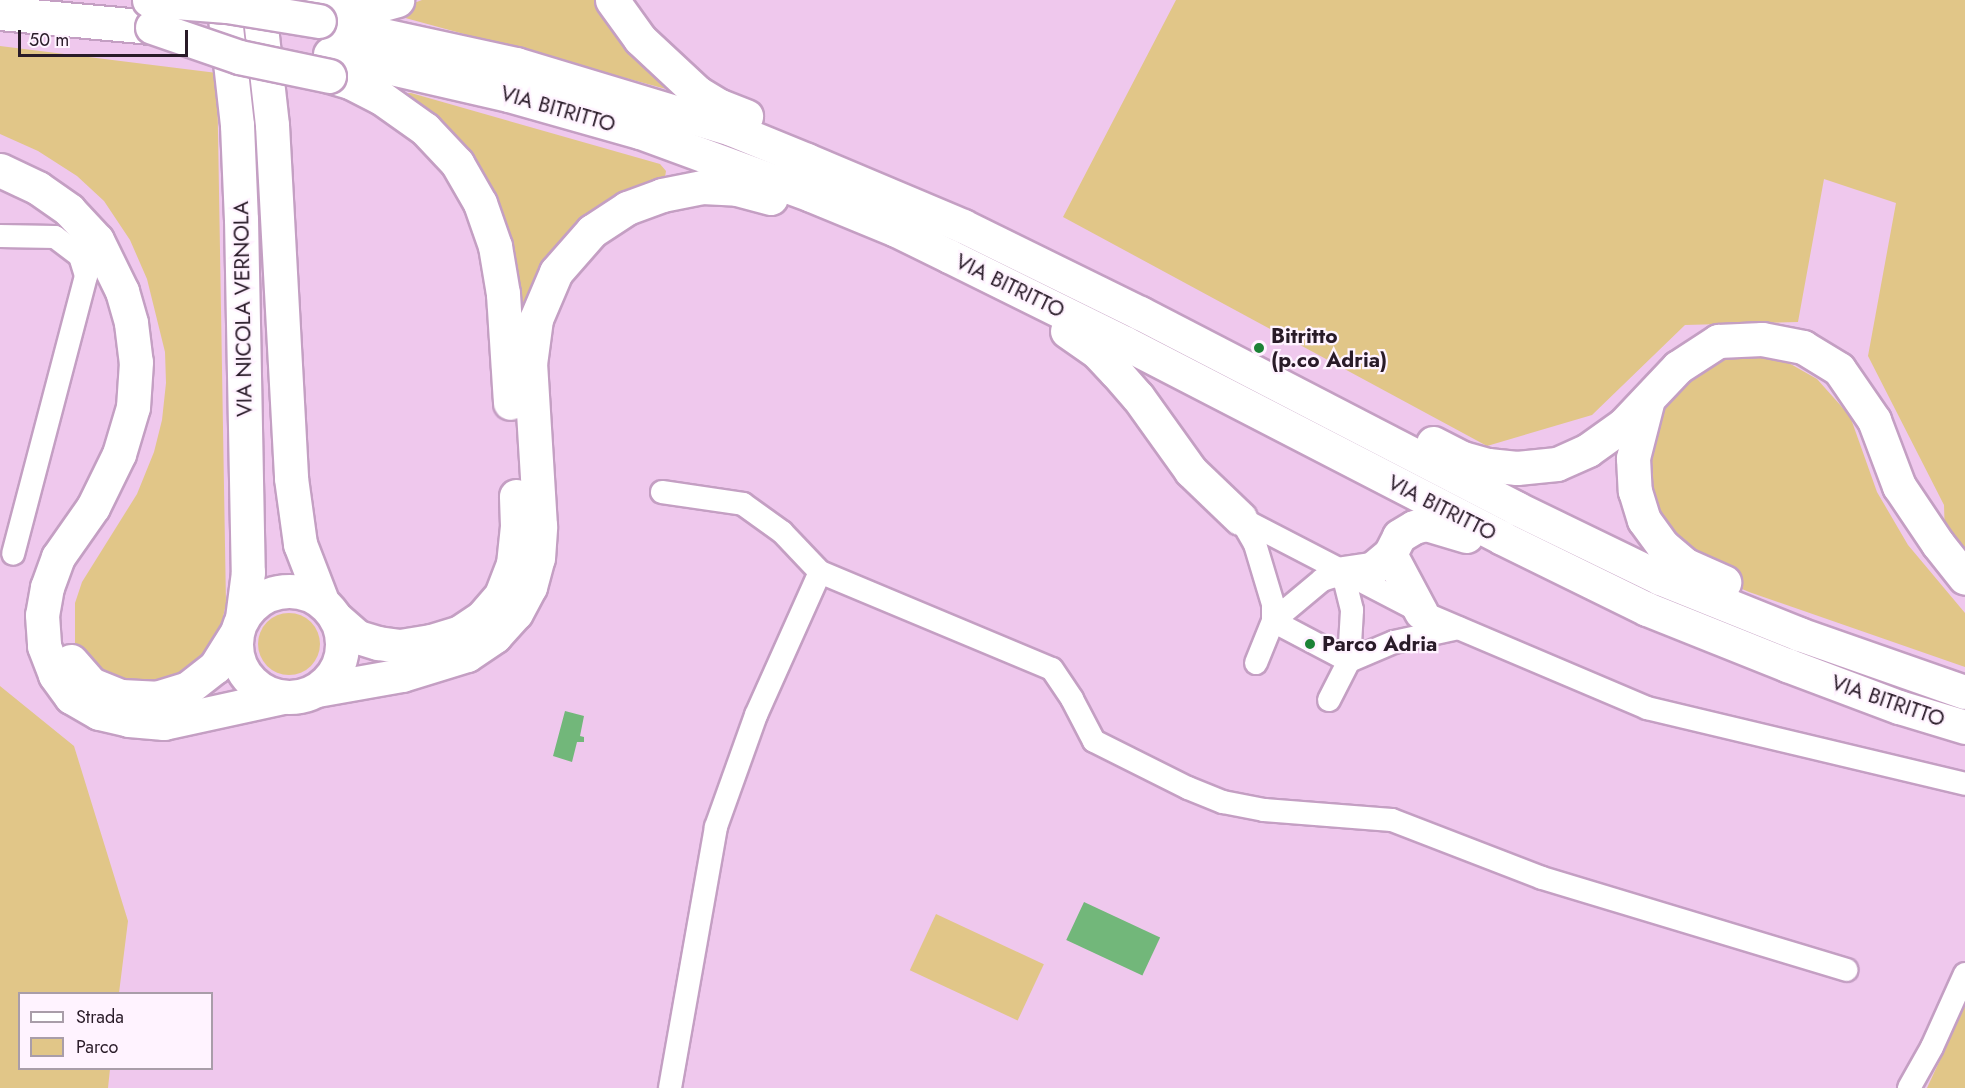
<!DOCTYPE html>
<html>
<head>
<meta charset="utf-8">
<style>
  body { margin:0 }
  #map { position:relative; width:1965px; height:1088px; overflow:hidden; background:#efc8ed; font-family:Jost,sans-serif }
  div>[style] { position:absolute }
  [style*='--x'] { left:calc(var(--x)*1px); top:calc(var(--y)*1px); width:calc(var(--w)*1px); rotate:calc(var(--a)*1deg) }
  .green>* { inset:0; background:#e1c688; transform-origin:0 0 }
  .round { border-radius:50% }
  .water>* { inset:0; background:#72b77a; transform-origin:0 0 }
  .roads { filter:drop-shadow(2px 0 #c49fc3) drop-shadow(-2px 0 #c49fc3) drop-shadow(0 2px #c49fc3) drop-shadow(0 -2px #c49fc3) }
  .street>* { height:22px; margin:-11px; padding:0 11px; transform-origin:11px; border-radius:11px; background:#fff }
  .secondary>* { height:33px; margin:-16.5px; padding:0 16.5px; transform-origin:16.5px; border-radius:16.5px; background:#fff }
  .secondary>.ring { margin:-16.5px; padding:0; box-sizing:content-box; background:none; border:33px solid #fff; border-radius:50% }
  .highway>* { height:33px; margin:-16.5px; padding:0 16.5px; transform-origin:16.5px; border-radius:16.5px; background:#fff }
  .bridges { filter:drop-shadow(2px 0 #c49fc3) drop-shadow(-2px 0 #c49fc3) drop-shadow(0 2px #c49fc3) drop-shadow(0 -2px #c49fc3) }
  .highway-bridge>* { height:33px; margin:-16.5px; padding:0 16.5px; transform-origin:16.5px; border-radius:16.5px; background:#fff }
  .dots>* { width:16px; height:16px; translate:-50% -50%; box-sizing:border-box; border:3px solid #fff3ff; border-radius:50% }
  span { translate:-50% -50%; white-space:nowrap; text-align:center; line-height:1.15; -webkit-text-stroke:4.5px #fff3ff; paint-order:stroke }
  .street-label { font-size:21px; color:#291b28 }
  .poi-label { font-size:21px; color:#291b28; font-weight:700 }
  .left { translate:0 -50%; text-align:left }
  .legend { position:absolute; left:18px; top:992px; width:195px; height:78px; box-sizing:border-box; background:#fff3ff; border:2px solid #a99da9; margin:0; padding:8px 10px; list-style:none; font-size:18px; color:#291b28 }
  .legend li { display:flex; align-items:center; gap:12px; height:30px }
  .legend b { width:30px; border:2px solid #a99da9 }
  .scale { position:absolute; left:18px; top:30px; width:170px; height:27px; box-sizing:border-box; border:3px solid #291b28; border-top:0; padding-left:8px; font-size:18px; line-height:21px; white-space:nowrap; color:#291b28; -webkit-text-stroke:4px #fff3ff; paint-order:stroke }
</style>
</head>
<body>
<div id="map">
  <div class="green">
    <div style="clip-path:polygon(422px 0,598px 0,666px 89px,387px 13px)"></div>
    <div style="clip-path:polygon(1176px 0,1965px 0,1965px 559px,1945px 539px,1944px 505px,1868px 356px,1896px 203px,1824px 179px,1798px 322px,1685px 325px,1592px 415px,1487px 446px,1063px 217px)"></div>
    <div style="clip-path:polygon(0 46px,217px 73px,226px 604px,216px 648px,178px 677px,143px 685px,107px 677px,86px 663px,75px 643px,75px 603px,82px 582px,137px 494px,154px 452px,162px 420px,166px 383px,165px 352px,147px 279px,130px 240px,104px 201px,77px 176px,38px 151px,0 134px)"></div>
    <div style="clip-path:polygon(411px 93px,660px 164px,666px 171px,664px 183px,601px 209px,521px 372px,506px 252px,395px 94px)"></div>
    <div style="clip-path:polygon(1720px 357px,1780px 358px,1817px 379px,1850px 416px,1877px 492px,1908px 545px,1965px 613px,1965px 667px,1749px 592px,1686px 565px,1635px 491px,1650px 395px)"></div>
    <div class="round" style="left:258px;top:613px;width:62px;height:62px"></div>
    <div style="clip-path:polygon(0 686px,74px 746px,128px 921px,119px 993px,20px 994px,20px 1068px,110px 1069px,108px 1088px,0 1088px)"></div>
    <div style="left:936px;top:914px;width:119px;height:62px;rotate:25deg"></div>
    <div style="clip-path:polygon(1965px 1006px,1965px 1088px,1927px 1088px)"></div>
  </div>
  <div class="water">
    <div style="clip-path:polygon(565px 711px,584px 716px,580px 736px,584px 737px,584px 742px,577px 742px,572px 762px,553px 756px)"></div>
    <div style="left:1084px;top:902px;width:84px;height:42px;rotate:25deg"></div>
  </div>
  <div class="roads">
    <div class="street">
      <div style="--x:0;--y:236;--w:55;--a:1"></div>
      <div style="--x:55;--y:237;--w:31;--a:37"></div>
      <div style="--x:80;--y:256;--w:21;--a:73"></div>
      <div style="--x:86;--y:276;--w:287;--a:104.7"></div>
      <div style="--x:662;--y:492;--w:82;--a:8.4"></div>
      <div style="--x:743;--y:504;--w:48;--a:35.7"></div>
      <div style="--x:782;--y:532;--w:55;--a:46.5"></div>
      <div style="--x:820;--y:572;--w:157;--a:114.1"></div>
      <div style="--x:756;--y:715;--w:119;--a:109.7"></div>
      <div style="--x:716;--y:827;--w:265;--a:100"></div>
      <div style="--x:1240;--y:518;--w:204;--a:27.4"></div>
      <div style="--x:1421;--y:612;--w:246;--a:23"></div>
      <div style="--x:1647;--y:708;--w:327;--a:13.4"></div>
      <div style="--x:1240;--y:518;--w:30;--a:60"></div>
      <div style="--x:1255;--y:544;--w:63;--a:73.3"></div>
      <div style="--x:1273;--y:604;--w:17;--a:90"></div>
      <div style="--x:820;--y:572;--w:251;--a:22.7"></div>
      <div style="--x:1052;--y:669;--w:36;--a:56"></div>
      <div style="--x:1072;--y:699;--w:47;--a:62.4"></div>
      <div style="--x:1094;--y:741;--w:105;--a:26.6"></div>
      <div style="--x:1188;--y:788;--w:38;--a:22"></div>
      <div style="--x:1223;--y:802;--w:42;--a:11"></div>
      <div style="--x:1264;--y:810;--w:128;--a:4.5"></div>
      <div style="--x:1392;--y:820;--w:161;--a:21.1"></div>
      <div style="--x:1542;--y:878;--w:318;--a:16.8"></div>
      <div style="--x:1273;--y:621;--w:86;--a:27.8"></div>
      <div style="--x:1349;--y:661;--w:49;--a:-22.9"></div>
      <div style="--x:1394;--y:642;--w:66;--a:-12.2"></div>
      <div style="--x:1256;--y:663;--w:45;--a:-68"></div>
      <div style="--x:1273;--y:621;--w:64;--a:-39.9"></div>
      <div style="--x:1322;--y:580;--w:22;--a:-18"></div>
      <div style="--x:1329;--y:700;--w:44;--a:-62.9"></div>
      <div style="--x:1349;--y:661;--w:51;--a:-86.6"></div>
      <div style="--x:1352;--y:610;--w:38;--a:-104"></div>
      <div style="--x:1909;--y:1088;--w:47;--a:-60.7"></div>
      <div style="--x:1932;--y:1047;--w:80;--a:-65.7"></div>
    </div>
    <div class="secondary">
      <div style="--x:223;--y:0;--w:126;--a:83.6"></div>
      <div style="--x:237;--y:125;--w:94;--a:87.6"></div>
      <div style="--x:241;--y:219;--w:353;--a:88.9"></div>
      <div style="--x:248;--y:572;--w:46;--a:97.4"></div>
      <div style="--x:258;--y:0;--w:126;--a:83.6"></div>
      <div style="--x:272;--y:125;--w:354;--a:86.9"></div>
      <div style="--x:291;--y:478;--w:67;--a:82.2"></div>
      <div style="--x:300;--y:544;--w:61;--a:68.9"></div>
      <div class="ring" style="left:236px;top:591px;width:73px;height:73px"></div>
    </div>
    <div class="highway">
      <div style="--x:612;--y:0;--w:48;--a:54.3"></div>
      <div style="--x:640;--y:39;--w:79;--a:43"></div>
      <div style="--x:698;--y:93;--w:26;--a:31"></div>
      <div style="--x:720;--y:106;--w:28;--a:21"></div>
      <div style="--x:316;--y:6;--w:64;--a:-0.9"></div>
      <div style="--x:380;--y:5;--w:18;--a:-16"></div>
      <div style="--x:0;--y:13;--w:153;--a:5.3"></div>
      <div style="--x:319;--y:21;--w:202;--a:12.3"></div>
      <div style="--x:516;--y:64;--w:225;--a:16.8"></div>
      <div style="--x:731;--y:129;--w:82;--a:22.2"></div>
      <div style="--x:807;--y:160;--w:169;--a:22.9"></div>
      <div style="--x:963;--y:226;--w:197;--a:26.2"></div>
      <div style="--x:1140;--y:313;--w:424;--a:27.4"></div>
      <div style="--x:1516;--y:508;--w:160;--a:25.9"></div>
      <div style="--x:1660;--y:578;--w:150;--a:21.9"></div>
      <div style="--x:1799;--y:634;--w:176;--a:19.3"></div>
      <div style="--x:330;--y:54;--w:184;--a:12.9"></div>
      <div style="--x:509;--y:95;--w:136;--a:15.8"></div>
      <div style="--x:640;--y:132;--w:182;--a:20.2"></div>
      <div style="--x:811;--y:195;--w:92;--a:22.4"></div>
      <div style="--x:896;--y:230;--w:59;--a:26.1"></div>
      <div style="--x:949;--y:256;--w:196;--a:26.3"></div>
      <div style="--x:1125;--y:343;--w:424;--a:27.3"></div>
      <div style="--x:1502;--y:538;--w:161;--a:26.1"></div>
      <div style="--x:1647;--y:609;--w:151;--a:21.8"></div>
      <div style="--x:1787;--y:665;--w:120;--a:20.6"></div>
      <div style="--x:1899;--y:707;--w:69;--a:16.9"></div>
      <div style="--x:329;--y:76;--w:22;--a:16"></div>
      <div style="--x:350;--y:82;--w:34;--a:27"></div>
      <div style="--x:380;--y:97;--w:55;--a:35.4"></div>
      <div style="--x:425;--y:129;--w:47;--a:46.7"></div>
      <div style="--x:457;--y:163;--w:46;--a:60.1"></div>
      <div style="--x:480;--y:203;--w:46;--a:70.8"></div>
      <div style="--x:495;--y:246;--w:49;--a:80.5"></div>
      <div style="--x:503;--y:294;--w:109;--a:86.3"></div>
      <div style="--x:0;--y:170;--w:42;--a:25.3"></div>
      <div style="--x:38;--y:188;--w:38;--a:35"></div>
      <div style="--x:69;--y:210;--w:41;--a:47"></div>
      <div style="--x:97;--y:240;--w:57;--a:63.9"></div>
      <div style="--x:122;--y:291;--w:33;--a:74"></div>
      <div style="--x:131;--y:323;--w:39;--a:83"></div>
      <div style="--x:136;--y:362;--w:45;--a:93.8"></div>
      <div style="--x:133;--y:407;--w:49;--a:106.6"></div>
      <div style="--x:119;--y:454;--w:59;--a:116.1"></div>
      <div style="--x:93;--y:507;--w:61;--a:125"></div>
      <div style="--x:58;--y:557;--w:32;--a:110"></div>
      <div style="--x:47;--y:587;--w:28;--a:100"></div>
      <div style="--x:42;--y:615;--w:31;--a:86"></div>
      <div style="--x:44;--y:646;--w:31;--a:69"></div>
      <div style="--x:55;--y:675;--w:27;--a:54"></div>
      <div style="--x:71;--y:697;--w:32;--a:30"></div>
      <div style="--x:99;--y:713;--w:31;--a:13"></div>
      <div style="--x:129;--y:720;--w:35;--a:5"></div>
      <div style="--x:164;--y:723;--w:121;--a:-12.4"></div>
      <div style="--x:1067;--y:331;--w:38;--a:35"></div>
      <div style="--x:1098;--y:353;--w:26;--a:47"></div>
      <div style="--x:1116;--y:372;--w:33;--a:49"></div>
      <div style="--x:1138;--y:397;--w:91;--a:54.4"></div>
      <div style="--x:1191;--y:471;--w:68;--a:43.8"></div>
      <div style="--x:1647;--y:403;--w:57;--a:104.3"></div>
      <div style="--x:1633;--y:458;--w:33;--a:87"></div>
      <div style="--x:1635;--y:491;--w:30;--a:73"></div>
      <div style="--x:1644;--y:520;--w:32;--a:54"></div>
      <div style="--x:1663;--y:546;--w:30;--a:40"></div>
      <div style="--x:1686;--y:565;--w:42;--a:24.1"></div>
      <div style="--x:1433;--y:443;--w:34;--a:27"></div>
      <div style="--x:1463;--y:458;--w:26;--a:16"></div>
      <div style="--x:1488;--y:465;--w:29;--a:6"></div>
      <div style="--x:1517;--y:468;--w:40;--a:-5.7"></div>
      <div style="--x:1557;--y:464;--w:34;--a:-24"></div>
      <div style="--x:1588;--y:450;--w:43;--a:-35.5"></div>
      <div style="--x:1623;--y:425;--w:80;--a:-46.5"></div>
      <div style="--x:1678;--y:367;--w:48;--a:-33"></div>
      <div style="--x:1718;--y:341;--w:44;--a:-2.6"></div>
      <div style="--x:1762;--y:339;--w:42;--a:11"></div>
      <div style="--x:1803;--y:347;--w:42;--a:31.4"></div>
      <div style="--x:1839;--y:369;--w:62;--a:55.5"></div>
      <div style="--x:1874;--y:420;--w:71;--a:69.3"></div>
      <div style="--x:1899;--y:486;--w:70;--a:56.1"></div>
      <div style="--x:1938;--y:544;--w:43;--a:51.5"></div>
      <div style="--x:1390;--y:554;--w:66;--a:61.9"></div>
      <div style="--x:1343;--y:573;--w:29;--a:-8"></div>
      <div style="--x:1372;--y:569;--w:23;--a:-40"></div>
      <div style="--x:1390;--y:554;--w:20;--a:-63"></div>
      <div style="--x:1399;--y:536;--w:17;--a:-31"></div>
      <div style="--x:1414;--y:527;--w:12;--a:-14"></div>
      <div style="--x:1426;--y:524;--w:42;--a:16.7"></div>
      <div style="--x:337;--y:619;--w:28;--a:41"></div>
      <div style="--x:358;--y:637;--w:21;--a:17"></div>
      <div style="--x:378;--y:643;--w:22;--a:8"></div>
      <div style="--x:400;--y:646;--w:31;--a:-9"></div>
      <div style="--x:431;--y:641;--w:30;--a:-17"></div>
      <div style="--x:460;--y:632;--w:27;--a:-34"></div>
      <div style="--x:482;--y:617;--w:29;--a:-49"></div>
      <div style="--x:501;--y:595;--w:33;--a:-69"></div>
      <div style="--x:513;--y:564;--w:38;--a:-84"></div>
      <div style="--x:517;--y:526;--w:30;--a:-92"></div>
      <div style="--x:71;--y:661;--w:30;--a:49"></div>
      <div style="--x:91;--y:684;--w:32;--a:22"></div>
      <div style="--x:121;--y:696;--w:35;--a:3"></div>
      <div style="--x:156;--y:698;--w:34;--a:-17"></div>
      <div style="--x:188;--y:688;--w:34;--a:-38"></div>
      <div style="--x:215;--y:667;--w:39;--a:-58"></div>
      <div style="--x:317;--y:690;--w:86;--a:-10"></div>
      <div style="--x:402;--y:675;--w:68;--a:-17.1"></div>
      <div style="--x:467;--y:655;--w:34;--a:-34"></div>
      <div style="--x:495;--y:636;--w:31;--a:-48"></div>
      <div style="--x:516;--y:613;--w:30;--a:-62"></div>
      <div style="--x:530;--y:587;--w:30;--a:-75"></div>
      <div style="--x:538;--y:558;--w:32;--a:-86"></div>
      <div style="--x:540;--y:526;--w:162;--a:-93.5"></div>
      <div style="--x:530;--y:364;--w:45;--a:-82.4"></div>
      <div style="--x:536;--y:319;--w:51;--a:-66.9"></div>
      <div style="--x:556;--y:272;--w:55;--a:-48.7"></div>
      <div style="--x:592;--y:231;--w:42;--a:-33.3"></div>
      <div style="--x:627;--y:208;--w:37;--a:-20"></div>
      <div style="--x:662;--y:195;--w:41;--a:-11.3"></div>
      <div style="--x:702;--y:187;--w:35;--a:3"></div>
      <div style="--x:737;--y:189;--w:35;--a:15"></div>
    </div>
  </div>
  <div class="bridges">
    <div class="highway-bridge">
      <div style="--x:149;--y:0;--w:78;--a:4.4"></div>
      <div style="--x:227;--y:6;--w:93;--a:9.3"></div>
      <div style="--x:152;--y:27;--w:92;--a:19"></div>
      <div style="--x:239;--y:57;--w:92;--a:11.9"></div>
    </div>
  </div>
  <div class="dots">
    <div style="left:1259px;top:348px;background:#1c8236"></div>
    <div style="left:1310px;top:644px;background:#1c8236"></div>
  </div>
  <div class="street-label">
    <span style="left:558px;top:109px;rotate:16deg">VIA BITRITTO</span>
    <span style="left:1010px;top:286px;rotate:26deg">VIA BITRITTO</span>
    <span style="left:243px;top:309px;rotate:-91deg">VIA NICOLA VERNOLA</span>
    <span style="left:1442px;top:508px;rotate:27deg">VIA BITRITTO</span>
    <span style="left:1888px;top:701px;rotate:19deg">VIA BITRITTO</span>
  </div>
  <div class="poi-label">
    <span class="left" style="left:1271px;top:348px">Bitritto<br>(p.co Adria)</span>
    <span class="left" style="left:1322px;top:644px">Parco Adria</span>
  </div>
  <ul class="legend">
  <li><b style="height:8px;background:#fff"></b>Strada</li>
  <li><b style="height:16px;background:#e1c688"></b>Parco</li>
  </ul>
  <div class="scale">50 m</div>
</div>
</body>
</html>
